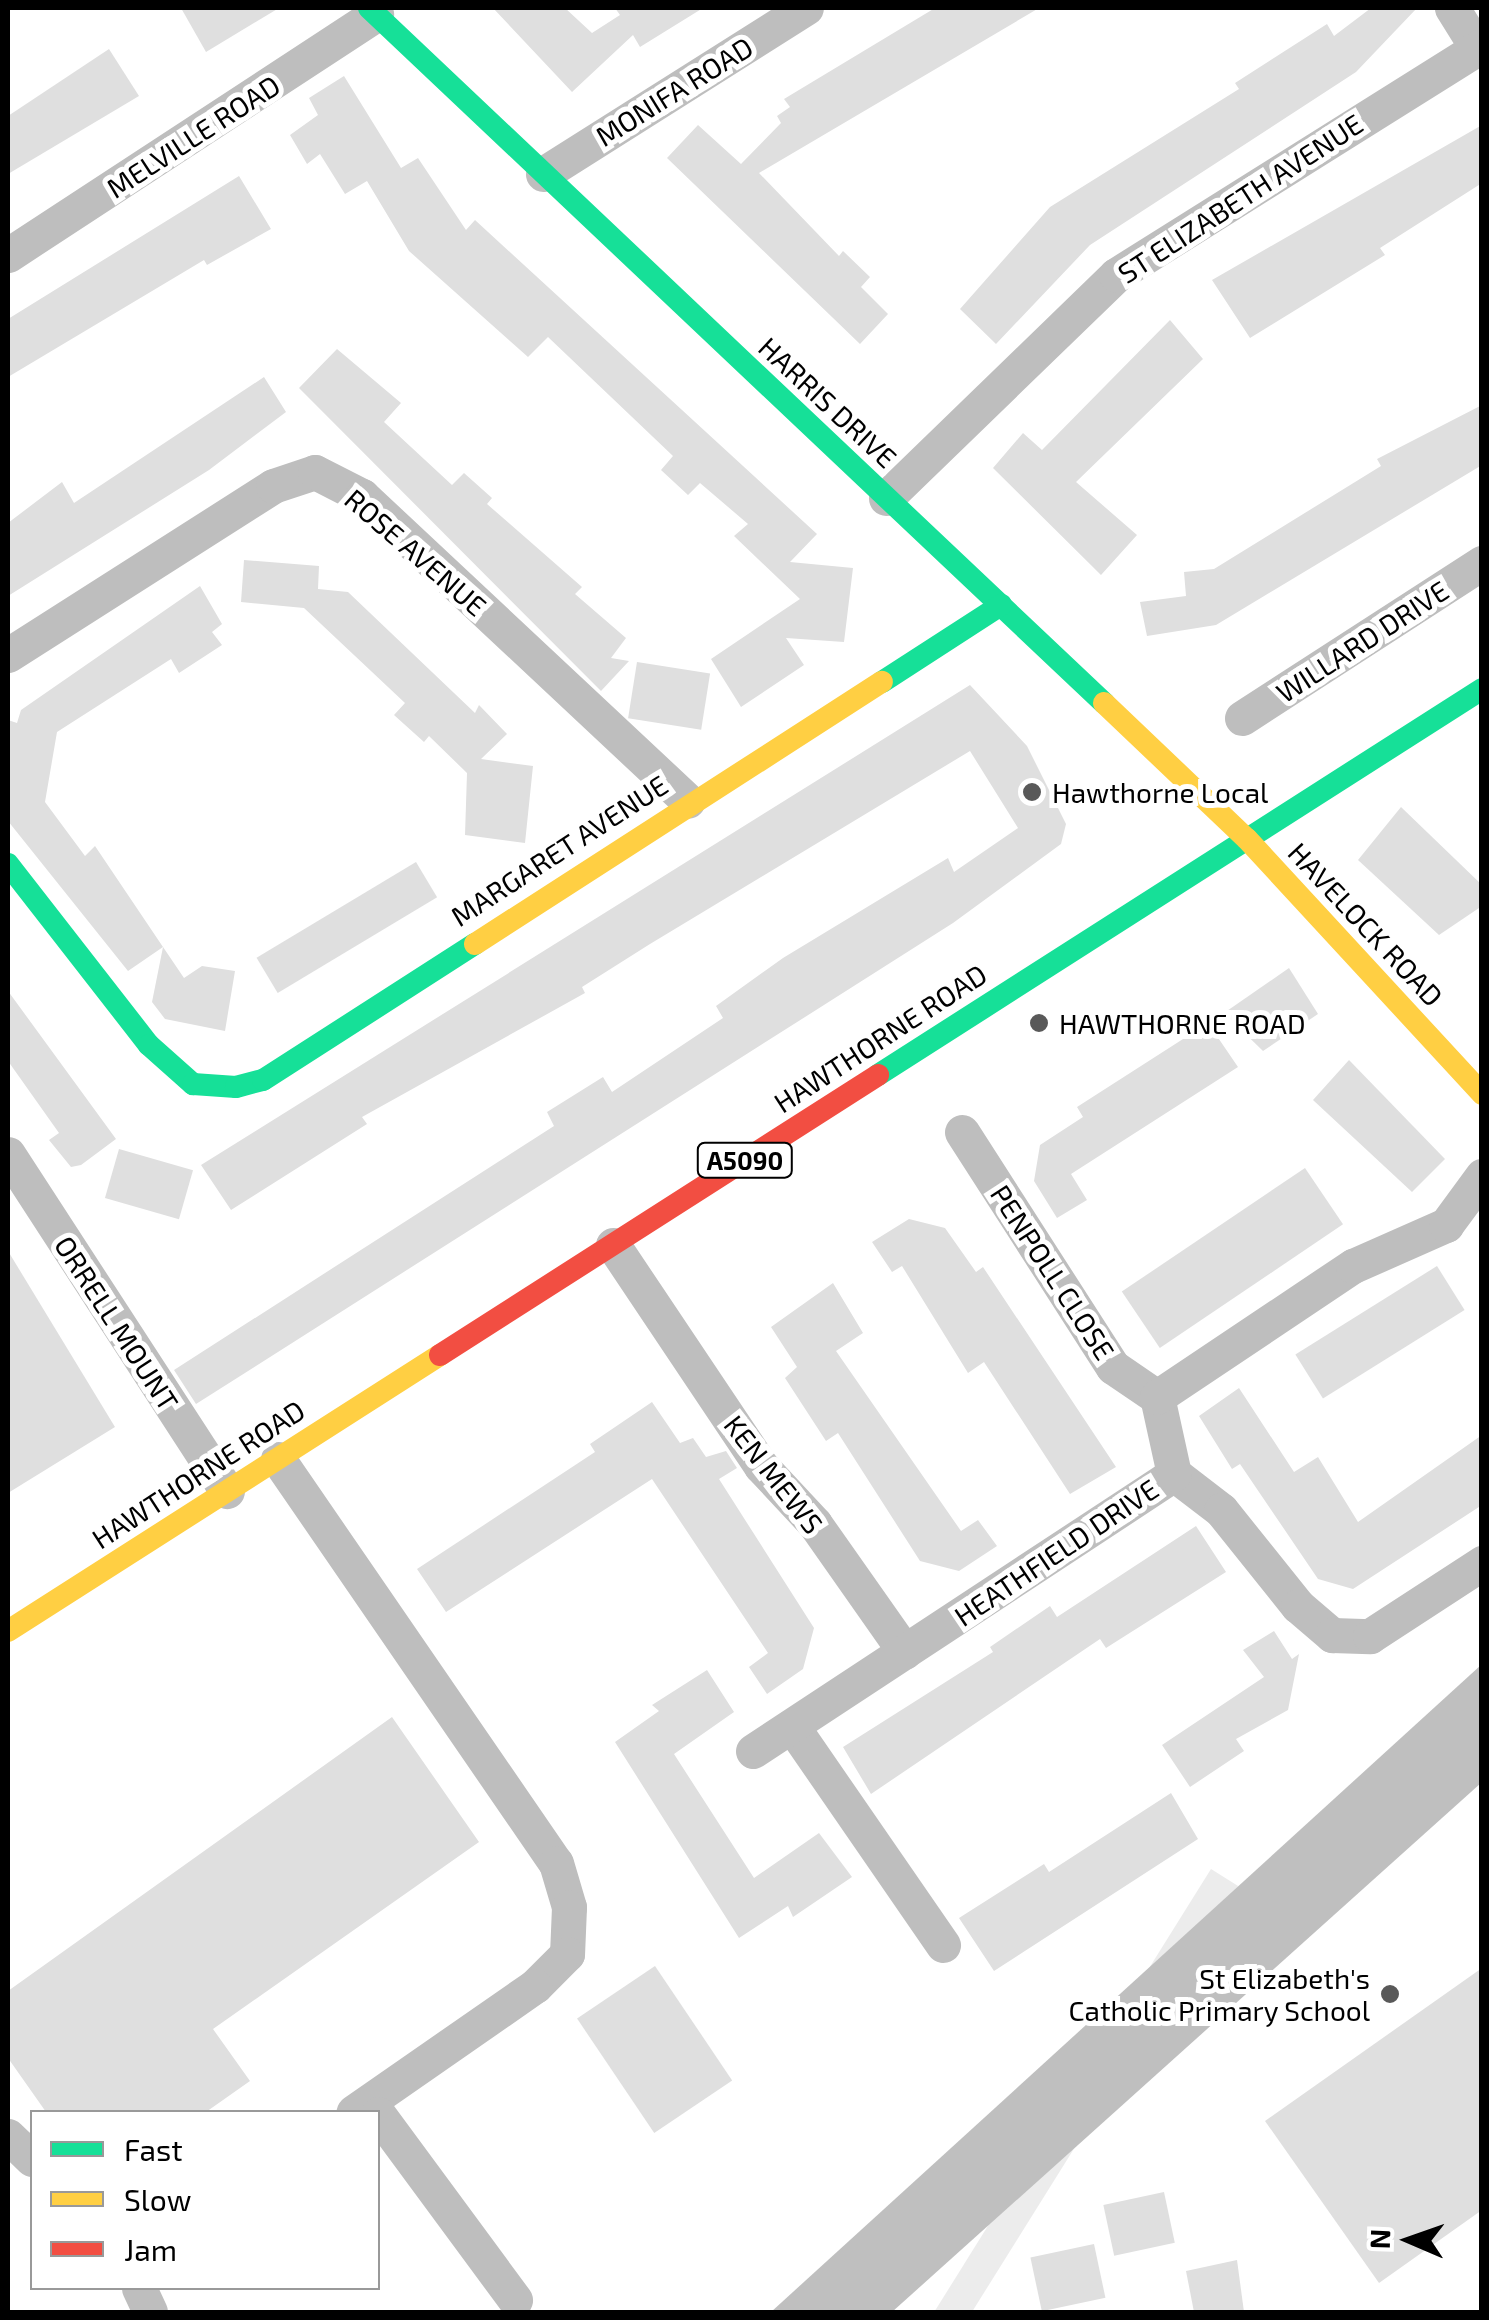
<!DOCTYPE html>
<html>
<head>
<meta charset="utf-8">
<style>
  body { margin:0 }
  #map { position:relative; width:1489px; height:2320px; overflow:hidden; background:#fff; font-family:"Exo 2",sans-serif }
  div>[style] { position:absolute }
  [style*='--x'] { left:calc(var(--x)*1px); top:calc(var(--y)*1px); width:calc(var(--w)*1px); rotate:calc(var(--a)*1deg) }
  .green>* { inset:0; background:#ececec; transform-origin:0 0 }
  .water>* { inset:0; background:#bfbfbf }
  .building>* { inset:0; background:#dfdfdf; transform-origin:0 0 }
  .street>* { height:35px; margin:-17.5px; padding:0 17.5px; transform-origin:17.5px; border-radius:17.5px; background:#bebebe }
  .fast>* { height:22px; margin:-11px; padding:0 11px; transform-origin:11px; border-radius:11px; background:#16e098 }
  .slow>* { height:22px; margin:-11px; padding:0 11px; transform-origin:11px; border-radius:11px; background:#ffcf43 }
  .jam>* { height:22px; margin:-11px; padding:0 11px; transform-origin:11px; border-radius:11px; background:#f24e42 }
  .dots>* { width:28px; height:28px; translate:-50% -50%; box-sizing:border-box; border:5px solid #fff; border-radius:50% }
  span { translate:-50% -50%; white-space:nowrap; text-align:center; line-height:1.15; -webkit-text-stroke:10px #fff; paint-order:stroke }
  .shield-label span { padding:2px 8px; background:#fff; border:2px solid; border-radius:8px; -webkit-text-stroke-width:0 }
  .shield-label { font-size:25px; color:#000; font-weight:700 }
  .street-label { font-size:28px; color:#000 }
  .poi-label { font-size:28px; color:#000 }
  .left { translate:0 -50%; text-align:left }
  .right { translate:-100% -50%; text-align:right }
  .frame { position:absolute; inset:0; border:10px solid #000; pointer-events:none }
  .legend { position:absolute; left:30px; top:2110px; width:350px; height:180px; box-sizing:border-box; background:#fff; border:2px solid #999; margin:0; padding:12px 18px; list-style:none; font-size:30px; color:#000 }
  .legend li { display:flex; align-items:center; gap:20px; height:50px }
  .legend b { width:50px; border:2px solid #999 }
  .north { position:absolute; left:1359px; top:2190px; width:100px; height:100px; -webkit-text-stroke:8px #fff; paint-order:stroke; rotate:272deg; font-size:28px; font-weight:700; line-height:40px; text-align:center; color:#000 }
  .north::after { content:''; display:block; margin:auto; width:35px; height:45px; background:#000; clip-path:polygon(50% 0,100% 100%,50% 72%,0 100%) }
</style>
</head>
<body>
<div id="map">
  <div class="green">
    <div style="left:1211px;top:1869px;width:32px;height:658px;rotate:32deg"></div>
  </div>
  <div class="water">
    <div style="clip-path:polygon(1481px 1665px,1481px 1783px,892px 2312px,771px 2312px)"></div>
  </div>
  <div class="building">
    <div style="clip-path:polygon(181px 8px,279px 8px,206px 52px)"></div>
    <div style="clip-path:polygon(493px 8px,565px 8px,592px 33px,620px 15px,615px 8px,703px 8px,640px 47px,633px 35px,572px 92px)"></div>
    <div style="clip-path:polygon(935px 8px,1039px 8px,759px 173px,839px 256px,843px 251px,870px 277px,861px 287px,888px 314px,860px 344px,667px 158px,698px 125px,741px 164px,781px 123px,777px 116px,790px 107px,784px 99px)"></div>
    <div style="clip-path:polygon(1371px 8px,1417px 8px,1356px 72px,1090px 245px,996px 344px,960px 309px,1050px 207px,1239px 89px,1235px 83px,1327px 24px,1334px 36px)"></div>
    <div style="clip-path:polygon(109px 49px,139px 96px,8px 174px,8px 116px)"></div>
    <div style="clip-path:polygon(344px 76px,401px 168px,418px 158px,466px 230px,475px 220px,817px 534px,790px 562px,853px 568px,844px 642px,786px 638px,804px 665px,741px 707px,711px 659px,800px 599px,734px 536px,748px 524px,700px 483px,688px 495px,661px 470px,673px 456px,548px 337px,528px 357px,409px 251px,367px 181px,345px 194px,320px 154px,307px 164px,290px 135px,318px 115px,309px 98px)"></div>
    <div style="clip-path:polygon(1482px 125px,1482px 183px,1380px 248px,1385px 255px,1250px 338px,1212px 280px)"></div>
    <div style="clip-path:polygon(239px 176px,271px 229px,207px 265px,204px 260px,8px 377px,8px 319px)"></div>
    <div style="clip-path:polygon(1170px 320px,1203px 359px,1076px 482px,1137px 535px,1101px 575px,993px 468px,1023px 433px,1042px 450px)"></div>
    <div style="clip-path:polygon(337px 349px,401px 403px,384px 422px,452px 485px,464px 473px,492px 498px,487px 504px,582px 587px,575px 594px,626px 638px,611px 658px,629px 661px,601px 691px,299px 388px)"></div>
    <div style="clip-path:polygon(264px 377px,286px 412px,209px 470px,8px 596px,8px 523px,62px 482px,74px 503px)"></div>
    <div style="clip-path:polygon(1482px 405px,1482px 465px,1216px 625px,1147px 636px,1140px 602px,1186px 596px,1184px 572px,1214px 569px,1381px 466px,1377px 459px)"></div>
    <div style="clip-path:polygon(244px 560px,319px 566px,318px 589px,348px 592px,475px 713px,479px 705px,507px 734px,481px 759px,533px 766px,525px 843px,465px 835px,467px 773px,429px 736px,424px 742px,394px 715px,405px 703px,304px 608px,241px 602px)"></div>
    <div style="clip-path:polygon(200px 586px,222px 624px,212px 632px,222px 645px,179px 673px,171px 659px,57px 732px,45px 802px,85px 856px,95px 846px,163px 947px,128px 971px,8px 821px,8px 720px,17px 723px,21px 710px)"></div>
    <div style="left:637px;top:662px;width:74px;height:57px;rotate:9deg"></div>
    <div style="clip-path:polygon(970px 685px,1027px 746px,1066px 824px,1061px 844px,953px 923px,196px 1404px,174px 1370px,554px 1126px,547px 1112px,603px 1077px,612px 1092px,723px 1018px,716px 1006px,783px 958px,948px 858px,954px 872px,1018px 828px,970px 751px,650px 944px,582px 987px,585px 993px,362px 1117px,367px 1124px,231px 1210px,201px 1165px)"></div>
    <div style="clip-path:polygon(1401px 807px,1482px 885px,1482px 906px,1439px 935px,1358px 860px)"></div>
    <div style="left:416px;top:862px;width:41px;height:186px;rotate:59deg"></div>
    <div style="clip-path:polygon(163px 947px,184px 978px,202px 966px,235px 971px,225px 1031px,165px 1019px,152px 1002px)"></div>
    <div style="clip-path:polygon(1289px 968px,1318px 1014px,1263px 1051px,1224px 1013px)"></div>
    <div style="clip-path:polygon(8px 991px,116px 1139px,81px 1165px,71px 1167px,49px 1140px,59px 1133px,8px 1061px)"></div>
    <div style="clip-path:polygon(1208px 1023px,1238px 1067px,1071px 1174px,1087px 1200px,1057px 1218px,1034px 1181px,1040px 1145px,1083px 1117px,1077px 1107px)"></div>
    <div style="clip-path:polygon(1349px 1060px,1445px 1159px,1412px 1192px,1313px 1100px)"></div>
    <div style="left:119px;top:1149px;width:77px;height:51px;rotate:16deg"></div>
    <div style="left:1305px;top:1168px;width:68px;height:221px;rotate:56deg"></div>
    <div style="clip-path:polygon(909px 1219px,945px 1228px,976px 1272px,983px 1267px,1116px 1467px,1070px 1494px,984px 1362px,968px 1373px,902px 1266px,892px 1272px,872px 1242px)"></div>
    <div style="clip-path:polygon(8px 1251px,115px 1427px,8px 1493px)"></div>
    <div style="left:1437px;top:1266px;width:52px;height:167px;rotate:58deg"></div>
    <div style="clip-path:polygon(833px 1283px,863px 1333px,836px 1351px,961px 1531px,978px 1520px,997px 1546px,959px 1571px,920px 1561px,838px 1433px,826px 1441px,785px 1378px,797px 1367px,771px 1327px)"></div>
    <div style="clip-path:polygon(1239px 1388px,1294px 1472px,1318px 1457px,1358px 1522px,1482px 1435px,1482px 1505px,1353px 1589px,1318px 1579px,1240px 1464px,1232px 1469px,1199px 1416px)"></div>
    <div style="clip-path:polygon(652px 1402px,680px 1443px,693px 1438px,706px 1457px,726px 1451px,737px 1468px,719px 1479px,814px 1628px,803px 1669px,767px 1694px,749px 1667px,768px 1653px,652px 1479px,446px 1612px,417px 1569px,595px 1452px,590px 1444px)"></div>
    <div style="clip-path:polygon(1196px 1526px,1226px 1572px,1106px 1648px,1100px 1639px,871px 1794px,843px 1747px,993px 1652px,990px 1647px,1050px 1606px,1057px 1617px)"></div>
    <div style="clip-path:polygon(1274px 1631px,1292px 1659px,1299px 1654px,1288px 1710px,1236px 1739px,1244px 1751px,1190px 1787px,1162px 1745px,1264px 1677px,1243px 1650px)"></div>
    <div style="clip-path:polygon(707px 1670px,734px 1712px,674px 1754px,754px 1878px,819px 1833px,852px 1877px,793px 1917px,788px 1906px,739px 1938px,615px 1742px,659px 1711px,652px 1705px)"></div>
    <div style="clip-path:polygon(392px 1717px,479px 1842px,213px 2029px,250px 2081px,206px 2112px,46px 2112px,8px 2058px,8px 1991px)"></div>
    <div style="clip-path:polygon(1171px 1793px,1198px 1839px,994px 1971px,959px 1918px,1044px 1864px,1049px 1872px)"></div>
    <div style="left:655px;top:1966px;width:138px;height:94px;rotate:56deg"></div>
    <div style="clip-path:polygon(1482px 1968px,1482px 2210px,1379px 2283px,1265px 2121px)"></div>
    <div style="left:1164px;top:2192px;width:52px;height:62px;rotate:78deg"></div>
    <div style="left:1094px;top:2244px;width:55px;height:65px;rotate:78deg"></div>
    <div style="clip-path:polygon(1237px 2260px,1244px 2312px,1194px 2312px,1186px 2271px)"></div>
  </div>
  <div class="street">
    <div style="--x:1452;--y:8;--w:47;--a:58"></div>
    <div style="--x:543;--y:174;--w:311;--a:-32.3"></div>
    <div style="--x:8;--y:255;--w:440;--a:-33.2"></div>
    <div style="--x:886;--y:498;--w:320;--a:-44.1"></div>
    <div style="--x:1116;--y:275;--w:432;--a:-32.1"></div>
    <div style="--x:8;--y:655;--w:314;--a:-32.5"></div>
    <div style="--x:273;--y:486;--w:44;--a:-18.4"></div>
    <div style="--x:315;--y:472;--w:53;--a:27.1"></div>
    <div style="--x:362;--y:496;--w:446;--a:43.1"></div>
    <div style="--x:1242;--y:718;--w:286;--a:-32.9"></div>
    <div style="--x:962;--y:1132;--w:279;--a:57.3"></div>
    <div style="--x:1113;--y:1367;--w:53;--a:34.3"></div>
    <div style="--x:8;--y:1154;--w:402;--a:57"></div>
    <div style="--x:613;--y:1245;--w:266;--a:56.2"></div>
    <div style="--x:761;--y:1466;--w:79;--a:47"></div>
    <div style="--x:815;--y:1524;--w:156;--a:54.9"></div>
    <div style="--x:278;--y:1459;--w:490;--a:55.5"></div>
    <div style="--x:556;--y:1863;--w:46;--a:73.5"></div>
    <div style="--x:569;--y:1907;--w:47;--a:92.4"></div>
    <div style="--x:567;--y:1954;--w:45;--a:135"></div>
    <div style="--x:535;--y:1986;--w:221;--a:145.2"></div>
    <div style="--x:1174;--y:1474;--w:59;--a:37.5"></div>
    <div style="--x:1221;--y:1510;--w:123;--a:51.3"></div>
    <div style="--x:1298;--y:1606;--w:45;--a:40.5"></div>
    <div style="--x:1332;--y:1635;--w:38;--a:2"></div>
    <div style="--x:1370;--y:1636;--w:134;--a:-33.1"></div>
    <div style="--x:792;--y:1726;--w:266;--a:55.4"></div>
    <div style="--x:753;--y:1751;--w:504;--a:-33.34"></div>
    <div style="--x:1174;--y:1474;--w:79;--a:-102.4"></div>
    <div style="--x:1157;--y:1397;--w:236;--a:-33.8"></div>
    <div style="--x:1353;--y:1266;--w:102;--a:-23.8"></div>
    <div style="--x:1446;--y:1225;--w:61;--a:-53.7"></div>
    <div style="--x:378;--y:2114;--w:231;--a:53.6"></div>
    <div style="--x:8;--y:2136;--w:33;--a:44"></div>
    <div style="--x:139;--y:2288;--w:26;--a:65"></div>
  </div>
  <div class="fast">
    <div style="--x:369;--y:8;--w:1012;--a:43.4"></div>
    <div style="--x:882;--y:682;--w:142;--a:-32.9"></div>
    <div style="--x:8;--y:864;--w:229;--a:52.1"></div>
    <div style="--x:149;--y:1045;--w:59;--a:41.6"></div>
    <div style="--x:193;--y:1084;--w:43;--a:4"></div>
    <div style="--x:236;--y:1087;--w:28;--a:-15"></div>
    <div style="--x:263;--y:1080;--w:252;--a:-32.7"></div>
    <div style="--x:878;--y:1075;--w:717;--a:-32.58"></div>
  </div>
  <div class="slow">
    <div style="--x:1104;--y:703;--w:197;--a:43.6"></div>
    <div style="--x:1247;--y:839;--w:347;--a:47.3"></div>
    <div style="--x:475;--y:944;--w:484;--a:-32.8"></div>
    <div style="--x:8;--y:1631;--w:513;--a:-32.57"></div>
  </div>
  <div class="jam">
    <div style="--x:440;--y:1355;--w:520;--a:-32.59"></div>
  </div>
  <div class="dots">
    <div style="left:1032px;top:792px;background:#595959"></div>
    <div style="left:1039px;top:1023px;background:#595959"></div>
    <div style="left:1390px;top:1994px;background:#595959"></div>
  </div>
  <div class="shield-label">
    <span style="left:745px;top:1160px">A5090</span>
  </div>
  <div class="street-label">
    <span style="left:674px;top:91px;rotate:-32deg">MONIFA ROAD</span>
    <span style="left:193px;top:136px;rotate:-33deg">MELVILLE ROAD</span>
    <span style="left:1240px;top:198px;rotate:-33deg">ST ELIZABETH AVENUE</span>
    <span style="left:828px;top:402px;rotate:43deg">HARRIS DRIVE</span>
    <span style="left:416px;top:552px;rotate:41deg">ROSE AVENUE</span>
    <span style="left:1362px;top:641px;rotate:-33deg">WILLARD DRIVE</span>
    <span style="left:559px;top:850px;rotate:-33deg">MARGARET AVENUE</span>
    <span style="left:1366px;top:924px;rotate:47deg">HAVELOCK ROAD</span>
    <span style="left:880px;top:1038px;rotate:-33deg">HAWTHORNE ROAD</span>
    <span style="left:1053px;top:1272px;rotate:57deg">PENPOLL CLOSE</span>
    <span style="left:117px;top:1323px;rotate:57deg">ORRELL MOUNT</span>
    <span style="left:198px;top:1474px;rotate:-33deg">HAWTHORNE ROAD</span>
    <span style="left:774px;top:1474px;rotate:52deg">KEN MEWS</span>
    <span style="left:1056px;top:1552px;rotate:-34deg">HEATHFIELD DRIVE</span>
  </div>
  <div class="poi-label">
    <span class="left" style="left:1052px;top:792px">Hawthorne Local</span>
    <span class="left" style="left:1059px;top:1023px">HAWTHORNE ROAD</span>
    <span class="right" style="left:1370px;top:1994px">St Elizabeth's<br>Catholic Primary School</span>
  </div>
  <div class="frame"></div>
  <ul class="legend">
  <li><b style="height:12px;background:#16e098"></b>Fast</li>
  <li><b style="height:12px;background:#ffcf43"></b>Slow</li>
  <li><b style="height:12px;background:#f24e42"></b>Jam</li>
  </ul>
  <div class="north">N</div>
</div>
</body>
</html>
